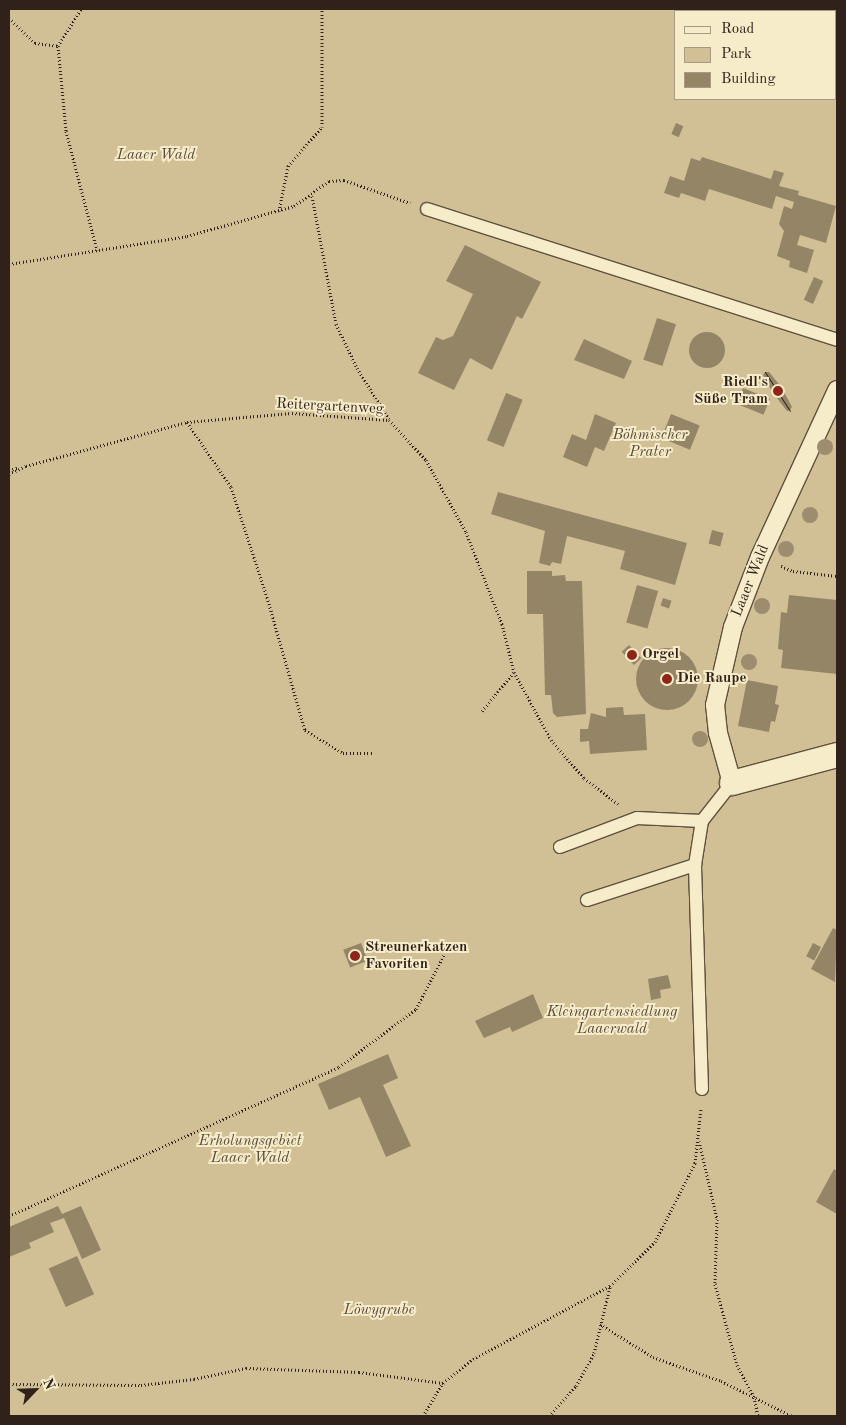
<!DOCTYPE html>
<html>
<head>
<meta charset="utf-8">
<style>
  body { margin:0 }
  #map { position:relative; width:846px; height:1425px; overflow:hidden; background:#f2e1ae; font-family:"Old Standard TT",serif }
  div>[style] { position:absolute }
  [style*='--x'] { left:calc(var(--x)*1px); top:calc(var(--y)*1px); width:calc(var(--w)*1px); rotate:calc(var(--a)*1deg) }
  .green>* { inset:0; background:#d1c095 }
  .building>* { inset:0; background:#958567; transform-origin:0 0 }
  .round { border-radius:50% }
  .path>* { height:3px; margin-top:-1.5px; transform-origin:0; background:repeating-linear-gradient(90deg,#30211a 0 1px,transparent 0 3.5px) }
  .roads { filter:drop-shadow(1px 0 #60513f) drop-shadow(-1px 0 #60513f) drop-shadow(0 1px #60513f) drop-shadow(0 -1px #60513f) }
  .service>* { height:12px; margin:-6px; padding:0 6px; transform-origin:6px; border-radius:6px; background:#f7ecca }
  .pedestrian>* { height:18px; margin:-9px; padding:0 9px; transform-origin:9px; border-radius:9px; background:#f7ecca }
  .minor>* { height:24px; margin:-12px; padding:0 12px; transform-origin:12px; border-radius:12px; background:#f7ecca }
  .tram>* { height:1px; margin:-0.5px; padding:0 0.5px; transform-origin:0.5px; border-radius:0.5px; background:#30211a }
  .trees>* { width:16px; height:16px; margin:-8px; border-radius:50%; background:#9d8d6e }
  .dots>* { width:14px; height:14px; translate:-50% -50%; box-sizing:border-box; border:2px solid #f7ecca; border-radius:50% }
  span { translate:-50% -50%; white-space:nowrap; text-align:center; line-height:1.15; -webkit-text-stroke:4px #f7ecca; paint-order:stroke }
  .park-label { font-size:15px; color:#584939; font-style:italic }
  .poi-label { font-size:15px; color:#30211a; font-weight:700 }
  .right { translate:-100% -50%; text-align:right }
  .left { translate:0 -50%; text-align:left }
  .street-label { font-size:15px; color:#30211a }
  .frame { position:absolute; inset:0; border:10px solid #30211a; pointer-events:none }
  .legend { position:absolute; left:674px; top:10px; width:162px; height:90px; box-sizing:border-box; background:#f7ecca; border:1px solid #a79b84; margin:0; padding:6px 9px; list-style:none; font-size:15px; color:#30211a }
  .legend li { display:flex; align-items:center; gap:10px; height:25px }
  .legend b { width:25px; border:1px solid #a79b84 }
  .north { position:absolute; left:10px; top:1365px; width:50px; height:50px; -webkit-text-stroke:4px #f7ecca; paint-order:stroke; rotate:66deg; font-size:14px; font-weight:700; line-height:20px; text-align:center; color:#30211a }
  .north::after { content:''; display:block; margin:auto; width:18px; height:22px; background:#30211a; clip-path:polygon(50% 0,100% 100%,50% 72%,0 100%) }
</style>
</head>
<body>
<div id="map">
  <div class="green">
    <div style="clip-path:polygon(evenodd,9px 9px,837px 9px,837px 1416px,9px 1416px,9px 9px,675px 11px,835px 11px,835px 99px,675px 99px,675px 11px)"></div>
  </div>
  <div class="building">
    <div style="left:676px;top:123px;width:8px;height:12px;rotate:23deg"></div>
    <div style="clip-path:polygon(702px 157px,771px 179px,774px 170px,784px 173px,779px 186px,799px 191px,798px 195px,836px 206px,826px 243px,800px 235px,797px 245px,814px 250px,807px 273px,789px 267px,790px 261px,777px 256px,784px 231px,779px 224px,784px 206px,792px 209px,794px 202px,776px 196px,772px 209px,709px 189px,705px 201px,681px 193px,679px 198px,664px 193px,670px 176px,684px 181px,691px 158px,700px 161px)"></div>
    <div style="clip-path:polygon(465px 245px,541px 282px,522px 319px,517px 316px,492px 370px,470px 358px,454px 390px,418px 373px,436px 337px,443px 340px,453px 336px,473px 294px,446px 281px)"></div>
    <div style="left:814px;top:277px;width:10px;height:25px;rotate:24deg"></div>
    <div style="left:657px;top:318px;width:20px;height:44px;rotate:18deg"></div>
    <div class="round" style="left:689px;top:332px;width:36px;height:36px"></div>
    <div style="clip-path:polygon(584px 339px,632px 361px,624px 379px,574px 360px)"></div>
    <div style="clip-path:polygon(765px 372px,769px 372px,782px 388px,792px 407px,790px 410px,787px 411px,773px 393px,763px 375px)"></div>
    <div style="left:743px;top:388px;width:29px;height:17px;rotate:22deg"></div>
    <div style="left:506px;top:393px;width:18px;height:51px;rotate:22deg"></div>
    <div style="clip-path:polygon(595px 414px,616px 423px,604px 451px,595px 447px,587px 467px,563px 457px,572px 434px,586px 440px)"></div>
    <div style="left:671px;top:414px;width:31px;height:26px;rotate:22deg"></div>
    <div style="clip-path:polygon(498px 492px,687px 543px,675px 585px,620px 569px,625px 551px,567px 536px,561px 564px,552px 562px,550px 566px,539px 563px,545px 531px,491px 514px)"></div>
    <div style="left:712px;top:530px;width:12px;height:14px;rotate:14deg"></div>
    <div style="clip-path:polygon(527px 571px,552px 571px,552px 576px,565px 575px,566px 581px,582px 581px,586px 714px,557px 717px,553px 713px,551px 695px,545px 695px,543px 614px,527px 614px)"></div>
    <div style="left:637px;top:585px;width:22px;height:39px;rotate:16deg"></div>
    <div style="clip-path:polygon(789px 595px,837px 600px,837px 674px,781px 668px,783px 650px,778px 649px,781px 612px,787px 613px)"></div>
    <div style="left:663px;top:598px;width:9px;height:8px;rotate:18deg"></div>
    <div style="left:629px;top:645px;width:18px;height:10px;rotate:47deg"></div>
    <div class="round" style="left:636px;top:648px;width:62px;height:62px"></div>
    <div style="clip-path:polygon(747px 680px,778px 686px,775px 704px,779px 705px,775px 722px,771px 721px,769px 732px,738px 726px)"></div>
    <div style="clip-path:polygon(623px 707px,624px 715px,645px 714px,647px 750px,590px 754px,589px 741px,580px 742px,580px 729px,588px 729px,591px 713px,606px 717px,606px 708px)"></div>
    <div style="clip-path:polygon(833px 928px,837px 930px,835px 982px,811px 969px)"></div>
    <div style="left:361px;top:943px;width:19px;height:19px;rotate:69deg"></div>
    <div style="left:813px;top:943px;width:9px;height:15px;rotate:27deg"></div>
    <div style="clip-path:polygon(668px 975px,671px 988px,660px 990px,661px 998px,651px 1000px,648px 979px)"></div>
    <div style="clip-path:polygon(533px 994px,543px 1018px,512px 1032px,510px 1027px,484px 1038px,475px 1021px)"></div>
    <div style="clip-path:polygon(388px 1054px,398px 1078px,383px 1085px,411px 1146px,386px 1157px,360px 1097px,329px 1110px,318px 1084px)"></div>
    <div style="clip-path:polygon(834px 1169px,837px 1171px,837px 1214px,816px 1202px)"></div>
    <div style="clip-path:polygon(58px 1206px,62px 1214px,81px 1206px,101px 1250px,82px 1259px,64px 1218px,50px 1223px,54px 1232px,29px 1243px,31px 1248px,9px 1257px,9px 1227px)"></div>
    <div style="left:77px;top:1256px;width:42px;height:31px;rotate:66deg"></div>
  </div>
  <div class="path">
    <div style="--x:9;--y:18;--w:36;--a:44"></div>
    <div style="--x:35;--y:43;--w:23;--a:7"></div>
    <div style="--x:58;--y:46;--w:85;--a:84.6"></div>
    <div style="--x:66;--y:131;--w:123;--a:75.4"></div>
    <div style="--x:58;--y:46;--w:44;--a:-58.1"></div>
    <div style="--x:312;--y:196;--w:130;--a:79.4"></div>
    <div style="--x:336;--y:324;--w:49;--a:64.5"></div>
    <div style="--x:357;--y:368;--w:60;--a:57.9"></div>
    <div style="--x:279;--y:211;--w:46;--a:-78.7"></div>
    <div style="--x:288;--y:166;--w:52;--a:-48.9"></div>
    <div style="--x:322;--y:127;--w:118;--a:-90"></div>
    <div style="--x:9;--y:264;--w:180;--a:-8.9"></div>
    <div style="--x:187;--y:236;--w:111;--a:-15.7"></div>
    <div style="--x:294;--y:206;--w:43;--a:-35.5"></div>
    <div style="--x:329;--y:181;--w:15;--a:-4"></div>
    <div style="--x:344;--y:180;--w:70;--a:19.2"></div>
    <div style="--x:187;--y:422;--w:78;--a:55.9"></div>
    <div style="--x:231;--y:487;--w:116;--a:71.9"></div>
    <div style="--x:267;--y:597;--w:138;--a:74.1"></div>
    <div style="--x:305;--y:730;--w:44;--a:31.2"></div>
    <div style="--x:343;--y:753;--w:30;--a:0"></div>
    <div style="--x:9;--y:470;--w:9;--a:-13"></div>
    <div style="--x:9;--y:474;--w:19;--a:-25"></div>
    <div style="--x:26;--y:466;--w:167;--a:-15.3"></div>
    <div style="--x:187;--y:422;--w:105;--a:-4.9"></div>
    <div style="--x:292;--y:413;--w:97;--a:4.1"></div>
    <div style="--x:389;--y:420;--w:54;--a:47.2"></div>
    <div style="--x:426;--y:460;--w:82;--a:60.9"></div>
    <div style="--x:466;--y:532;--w:99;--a:68.6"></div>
    <div style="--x:502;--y:624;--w:49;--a:76"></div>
    <div style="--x:514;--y:672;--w:77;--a:61.4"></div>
    <div style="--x:551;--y:740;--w:50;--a:49"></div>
    <div style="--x:584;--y:778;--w:43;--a:37.4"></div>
    <div style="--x:781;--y:566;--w:13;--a:23"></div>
    <div style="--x:793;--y:571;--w:44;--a:6.5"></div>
    <div style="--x:482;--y:711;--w:50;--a:-50.6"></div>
    <div style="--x:699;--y:1141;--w:80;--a:77"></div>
    <div style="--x:717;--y:1219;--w:65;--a:91.8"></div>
    <div style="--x:715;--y:1284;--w:84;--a:74.8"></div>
    <div style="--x:737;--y:1365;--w:36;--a:62"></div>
    <div style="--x:754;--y:1397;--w:19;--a:78"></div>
    <div style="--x:9;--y:1216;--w:362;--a:-24.3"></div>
    <div style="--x:339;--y:1067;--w:96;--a:-37"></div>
    <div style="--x:416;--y:1009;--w:61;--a:-62.6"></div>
    <div style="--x:600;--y:1324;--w:62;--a:31.9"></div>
    <div style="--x:653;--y:1357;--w:72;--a:19.4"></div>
    <div style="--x:721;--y:1381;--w:79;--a:26.2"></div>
    <div style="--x:9;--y:1384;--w:132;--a:0.4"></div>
    <div style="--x:141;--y:1385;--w:53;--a:-6.5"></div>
    <div style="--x:194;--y:1379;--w:53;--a:-11.9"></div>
    <div style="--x:246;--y:1368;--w:113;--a:2"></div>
    <div style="--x:359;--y:1372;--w:85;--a:7.5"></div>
    <div style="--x:423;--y:1416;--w:39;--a:-59"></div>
    <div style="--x:443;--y:1383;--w:38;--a:-39"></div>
    <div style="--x:473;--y:1359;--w:155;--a:-28.1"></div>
    <div style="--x:610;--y:1286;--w:63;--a:-44.4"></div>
    <div style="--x:655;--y:1242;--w:89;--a:-63.1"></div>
    <div style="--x:695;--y:1163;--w:55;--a:-83.8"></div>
    <div style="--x:549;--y:1416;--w:40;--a:-48"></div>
    <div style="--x:576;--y:1386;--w:38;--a:-61"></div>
    <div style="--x:594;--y:1353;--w:68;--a:-76.4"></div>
  </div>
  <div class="roads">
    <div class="service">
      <div style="--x:427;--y:209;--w:430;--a:17.7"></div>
      <div style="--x:560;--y:847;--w:82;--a:-20.6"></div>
      <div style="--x:637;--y:818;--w:65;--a:2.6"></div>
      <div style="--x:587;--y:900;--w:114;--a:-18"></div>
      <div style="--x:702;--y:1089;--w:224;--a:-91.8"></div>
      <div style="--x:695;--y:865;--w:45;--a:-81"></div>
      <div style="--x:702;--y:821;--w:48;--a:-51.7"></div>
    </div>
    <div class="pedestrian">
      <div style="--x:732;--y:783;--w:52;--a:-105.6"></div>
      <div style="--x:718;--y:733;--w:28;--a:-96"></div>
      <div style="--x:715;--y:705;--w:80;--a:-77"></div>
      <div style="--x:733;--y:627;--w:75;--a:-68.9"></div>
      <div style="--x:760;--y:557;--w:184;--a:-65.2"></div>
    </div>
    <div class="minor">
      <div style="--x:732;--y:783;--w:109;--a:-14.9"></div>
    </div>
  </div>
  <div class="tram">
    <div style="--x:765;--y:372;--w:46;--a:57.3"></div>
  </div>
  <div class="trees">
    <div style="left:825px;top:447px"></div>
    <div style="left:810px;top:515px"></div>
    <div style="left:786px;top:549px"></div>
    <div style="left:762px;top:606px"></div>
    <div style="left:749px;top:662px"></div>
    <div style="left:700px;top:739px"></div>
  </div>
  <div class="dots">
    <div style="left:778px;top:391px;background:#8f2418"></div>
    <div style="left:632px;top:655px;background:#8f2418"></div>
    <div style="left:667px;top:679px;background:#8f2418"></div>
    <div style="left:355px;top:956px;background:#8f2418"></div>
  </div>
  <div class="park-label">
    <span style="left:156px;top:156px">Laaer Wald</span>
    <span style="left:650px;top:444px">Böhmischer<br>Prater</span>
    <span style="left:612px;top:1021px">Kleingartensiedlung<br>Laaerwald</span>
    <span style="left:250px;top:1150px">Erholungsgebiet<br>Laaer Wald</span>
    <span style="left:379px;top:1311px">Löwygrube</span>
  </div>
  <div class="poi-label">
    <span class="right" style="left:768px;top:391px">Riedl's<br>Süße Tram</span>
    <span class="left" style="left:642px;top:655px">Orgel</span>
    <span class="left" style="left:677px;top:679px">Die Raupe</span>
    <span class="left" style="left:365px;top:956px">Streunerkatzen<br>Favoriten</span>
  </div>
  <div class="street-label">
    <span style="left:330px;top:407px;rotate:3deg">Reitergartenweg</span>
    <span style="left:751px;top:581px;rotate:-68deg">Laaer Wald</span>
  </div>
  <div class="frame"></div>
  <ul class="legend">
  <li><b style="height:6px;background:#f7ecca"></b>Road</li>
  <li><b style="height:14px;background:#d1c095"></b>Park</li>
  <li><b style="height:14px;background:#958567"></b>Building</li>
  </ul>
  <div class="north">N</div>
</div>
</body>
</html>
